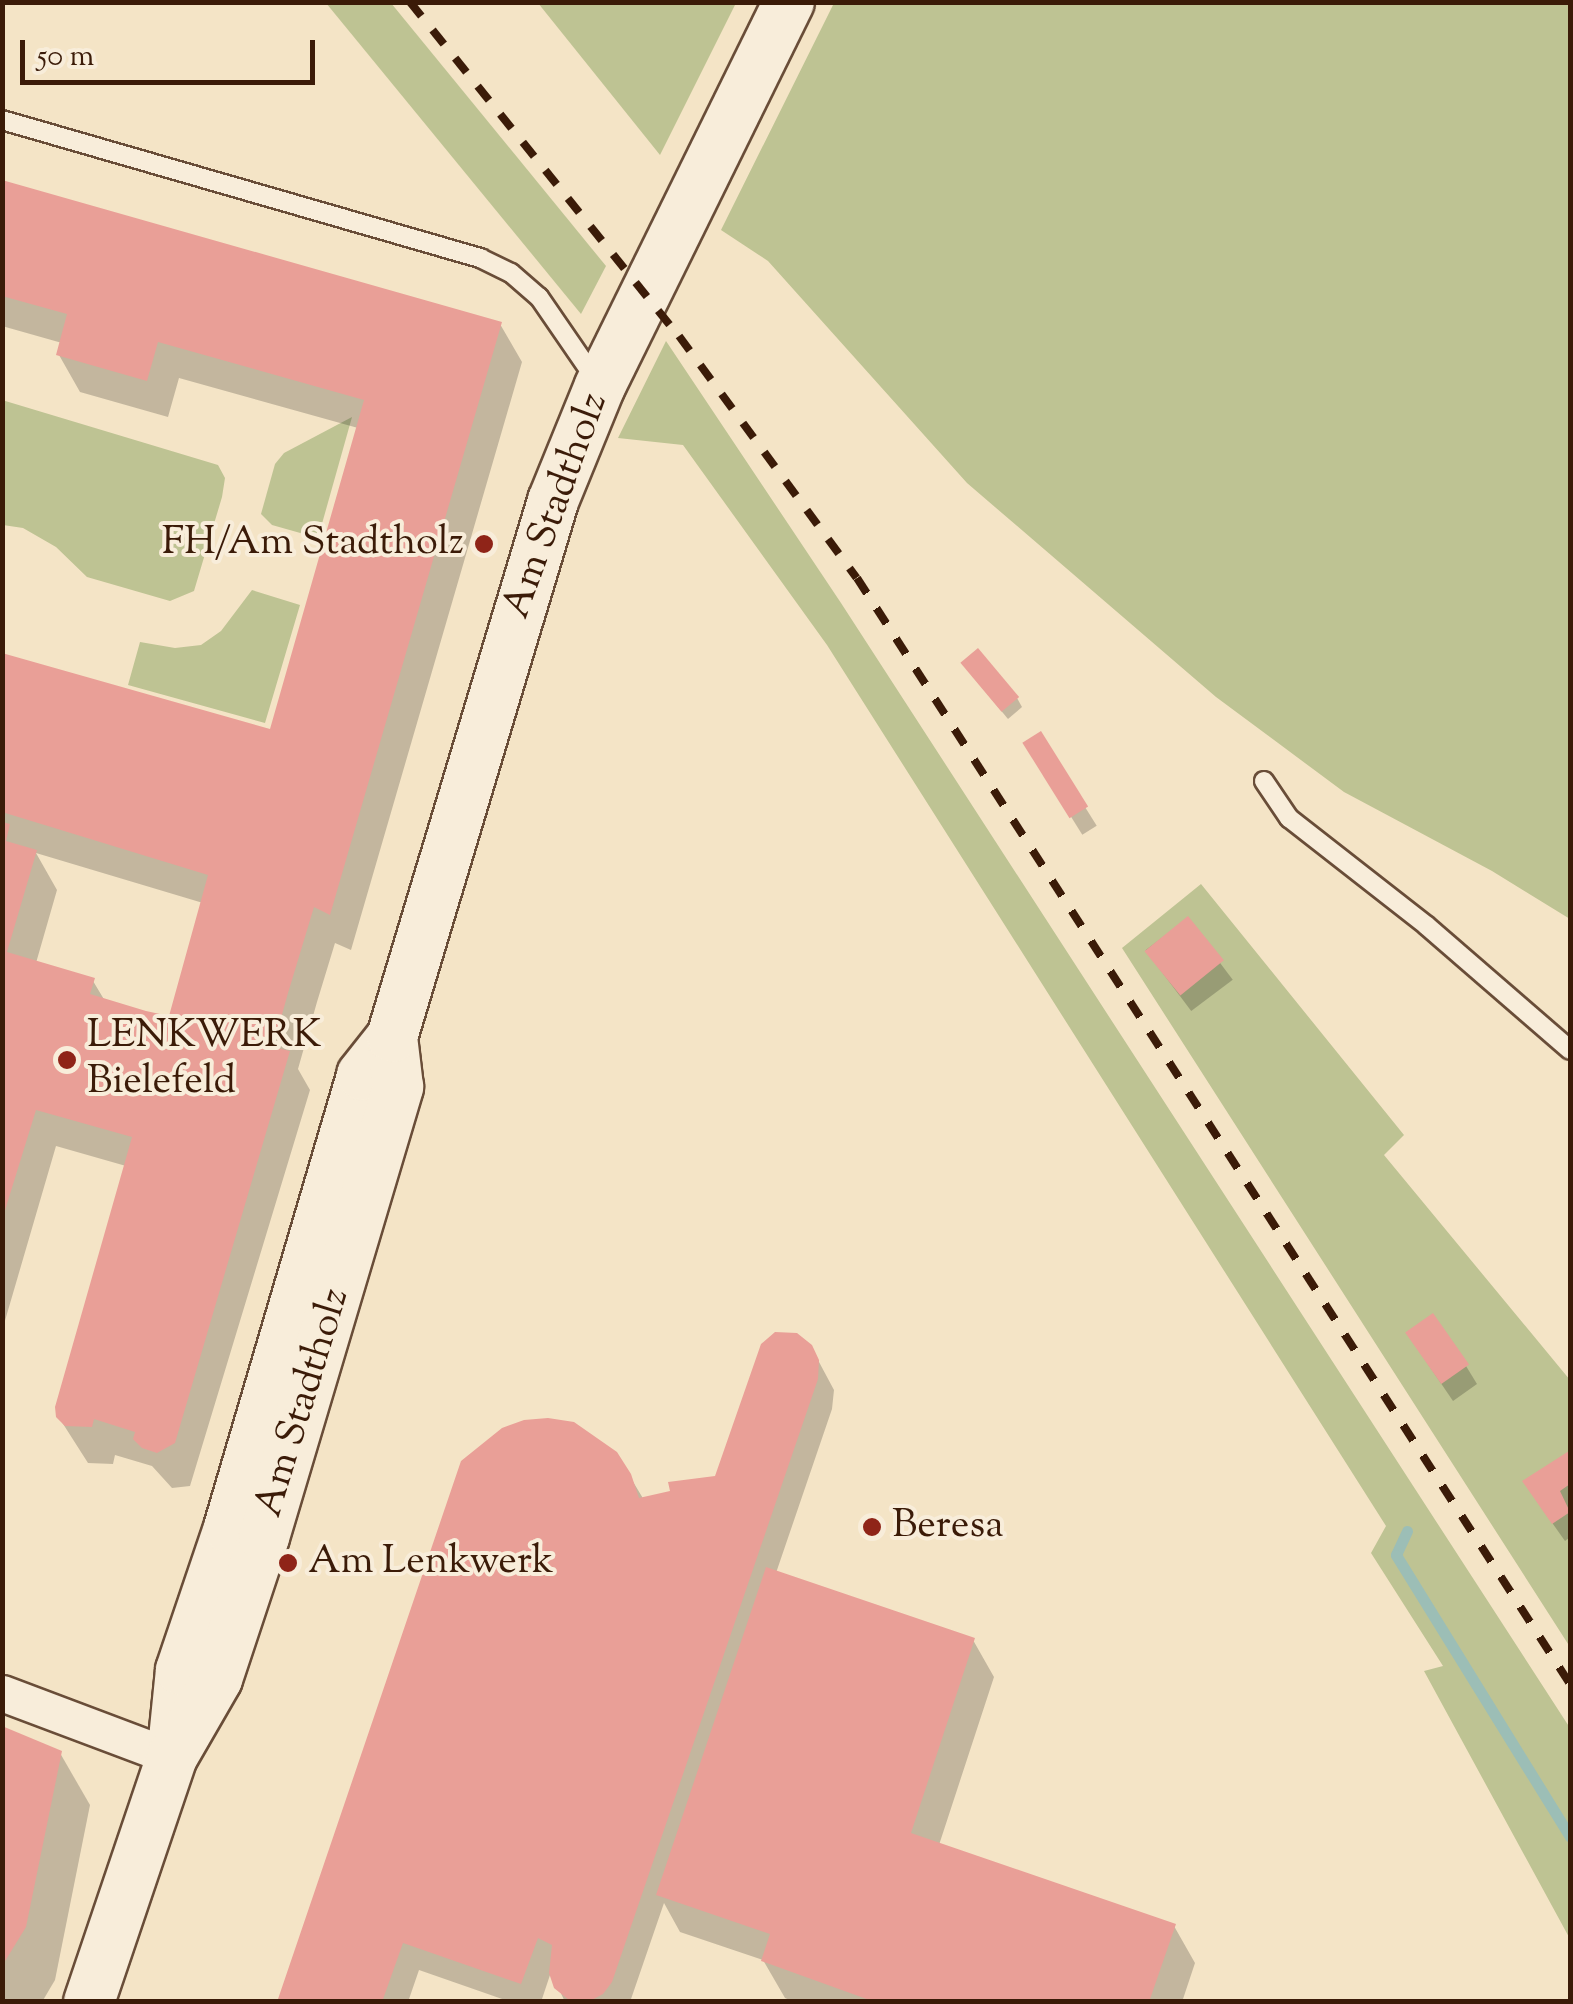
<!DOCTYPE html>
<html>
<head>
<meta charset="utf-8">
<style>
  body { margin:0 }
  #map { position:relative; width:1573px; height:2004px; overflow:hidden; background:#f4e4c6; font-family:"Sorts Mill Goudy",serif }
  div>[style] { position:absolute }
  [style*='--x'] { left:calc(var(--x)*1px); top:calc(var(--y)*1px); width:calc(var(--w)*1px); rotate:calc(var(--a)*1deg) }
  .green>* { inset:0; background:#bec393 }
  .shadow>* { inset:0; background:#0003; transform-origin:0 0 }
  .stream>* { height:11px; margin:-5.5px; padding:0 5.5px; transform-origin:5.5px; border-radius:5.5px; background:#9cbeb6 }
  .building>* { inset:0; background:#e99f97; transform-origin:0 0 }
  .roads { filter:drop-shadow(2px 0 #694d38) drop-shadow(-2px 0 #694d38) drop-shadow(0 2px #694d38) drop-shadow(0 -2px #694d38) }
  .service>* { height:18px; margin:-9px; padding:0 9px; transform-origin:9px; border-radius:9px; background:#f8edda }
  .minor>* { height:35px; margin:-17.5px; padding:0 17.5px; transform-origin:17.5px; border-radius:17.5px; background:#f8edda }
  .secondary>* { height:50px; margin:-25px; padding:0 25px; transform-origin:25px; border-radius:25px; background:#f8edda }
  .rail>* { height:8px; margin-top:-4px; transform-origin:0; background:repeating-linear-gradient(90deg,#3b1b08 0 18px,transparent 0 36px) }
  .dots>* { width:28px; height:28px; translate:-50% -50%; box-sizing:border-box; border:5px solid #f8edda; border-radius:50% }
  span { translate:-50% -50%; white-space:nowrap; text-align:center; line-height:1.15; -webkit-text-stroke:8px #f8edda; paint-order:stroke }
  .street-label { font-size:40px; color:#3b1b08 }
  .poi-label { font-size:40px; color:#3b1b08 }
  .right { translate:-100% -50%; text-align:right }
  .left { translate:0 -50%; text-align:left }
  .frame { position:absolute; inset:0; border:5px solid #3b1b08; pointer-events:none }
  .scale { position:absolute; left:20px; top:40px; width:295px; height:45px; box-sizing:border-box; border:5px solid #3b1b08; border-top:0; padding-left:12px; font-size:30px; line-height:35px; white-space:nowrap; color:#3b1b08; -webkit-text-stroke:8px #f8edda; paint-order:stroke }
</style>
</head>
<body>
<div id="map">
  <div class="green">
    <div style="clip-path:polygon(326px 3px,391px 3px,606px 266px,581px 314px)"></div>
    <div style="clip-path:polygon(538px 3px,736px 3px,660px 155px)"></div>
    <div style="clip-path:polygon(834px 3px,1570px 3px,1570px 919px,1492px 871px,1344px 792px,1216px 697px,967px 483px,768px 261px,721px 230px)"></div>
    <div style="clip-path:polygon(666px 341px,841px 603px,1570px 1728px,1570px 1939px,1424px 1671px,1443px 1666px,1371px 1553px,1386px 1526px,827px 645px,683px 445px,618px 438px)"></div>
    <div style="clip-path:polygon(2px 400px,218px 465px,225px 478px,222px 497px,194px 591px,170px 601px,87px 577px,56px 547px,23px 528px,3px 525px)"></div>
    <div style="clip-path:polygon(352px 417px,318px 538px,272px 525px,261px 514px,275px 464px,284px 453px)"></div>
    <div style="clip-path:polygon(252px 590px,300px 605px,265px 723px,128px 685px,140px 642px,175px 648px,201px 645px,221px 631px)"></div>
    <div style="clip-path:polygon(1201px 884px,1404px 1135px,1384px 1155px,1570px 1380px,1570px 1647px,1122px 948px)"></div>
  </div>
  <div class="shadow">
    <div style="clip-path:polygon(evenodd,2px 182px,500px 324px,522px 362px,351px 950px,335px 943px,317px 1002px,298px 1069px,310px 1090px,190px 1486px,172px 1488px,152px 1466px,115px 1455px,113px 1464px,88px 1463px,58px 1416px,126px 1166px,56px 1146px,2px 1331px,2px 656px,272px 732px,358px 428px,179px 378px,168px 417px,80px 392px,59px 355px,62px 343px,2px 326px,2px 182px,36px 853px,203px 903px,170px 1019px,105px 1001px,93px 981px,36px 963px,57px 890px,36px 853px)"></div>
    <div style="clip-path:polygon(969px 672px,1017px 698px,1022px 707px,1008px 719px)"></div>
    <div style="left:1040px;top:735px;width:107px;height:17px;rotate:58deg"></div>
    <div style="left:1187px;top:919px;width:76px;height:52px;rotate:53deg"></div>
    <div style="clip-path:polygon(811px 1347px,834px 1390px,832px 1409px,776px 1573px,973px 1640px,994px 1677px,939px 1845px,1174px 1926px,1195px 1963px,1182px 2002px,794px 2002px,785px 1998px,763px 1960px,680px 1932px,664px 1903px,630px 2002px,565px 2002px,551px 1972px,541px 2002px,511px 2002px,419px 1970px,408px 2002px,279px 2002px,629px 1475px,644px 1500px,716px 1478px)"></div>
    <div style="clip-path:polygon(1419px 1351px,1466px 1366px,1477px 1384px,1453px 1401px)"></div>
    <div style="clip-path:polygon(1568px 1454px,1570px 1537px,1565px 1541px,1536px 1500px)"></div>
    <div style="clip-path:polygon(2px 1728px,60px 1753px,90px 1805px,55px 1980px,42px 2002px,2px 2002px)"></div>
  </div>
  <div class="stream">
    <div style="--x:1407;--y:1531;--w:26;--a:115"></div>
    <div style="--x:1396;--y:1555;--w:331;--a:58.3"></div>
  </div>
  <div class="building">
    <div style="clip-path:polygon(2px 180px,502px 322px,330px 915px,314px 907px,288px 993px,273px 1047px,290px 1051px,175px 1443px,157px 1453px,142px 1448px,133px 1439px,135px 1432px,94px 1419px,92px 1427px,65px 1426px,56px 1417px,55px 1407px,132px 1137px,36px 1110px,2px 1220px,2px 822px,10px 824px,6px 841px,37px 850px,7px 952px,95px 978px,90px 994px,146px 1011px,169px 1016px,208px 875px,2px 812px,2px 653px,270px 729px,364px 400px,158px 342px,147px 381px,56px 355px,67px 314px,2px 296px)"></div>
    <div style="left:978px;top:648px;width:64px;height:23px;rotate:50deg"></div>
    <div style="left:1041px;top:731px;width:89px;height:22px;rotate:58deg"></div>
    <div style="left:1188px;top:916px;width:57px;height:56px;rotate:51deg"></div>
    <div style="left:1433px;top:1313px;width:63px;height:34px;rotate:55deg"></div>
    <div style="clip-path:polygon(775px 1332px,797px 1333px,812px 1345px,819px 1360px,818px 1379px,612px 1982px,603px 1994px,588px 2002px,569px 2000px,554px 1988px,549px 1973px,552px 1945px,538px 1938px,521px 1984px,403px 1943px,382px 2002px,277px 2002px,461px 1461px,502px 1428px,524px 1420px,548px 1418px,574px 1422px,617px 1452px,631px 1474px,639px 1498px,670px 1491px,668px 1482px,715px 1476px,761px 1344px)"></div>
    <div style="clip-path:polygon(1569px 1451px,1570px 1484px,1560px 1491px,1570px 1512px,1552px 1524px,1522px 1481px)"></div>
    <div style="clip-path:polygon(766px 1567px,975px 1638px,911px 1833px,1176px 1924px,1149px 2002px,875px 2002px,761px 1961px,770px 1934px,656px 1895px)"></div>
    <div style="clip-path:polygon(2px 1726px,62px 1751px,26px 1927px,2px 1966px)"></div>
  </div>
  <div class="roads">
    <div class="service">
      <div style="--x:2;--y:120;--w:498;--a:16.1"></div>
      <div style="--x:480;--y:258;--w:34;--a:26"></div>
      <div style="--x:511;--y:273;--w:37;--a:41"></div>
      <div style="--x:539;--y:297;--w:101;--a:55.5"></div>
      <div style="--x:1264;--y:781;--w:45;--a:56"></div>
      <div style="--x:1289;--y:818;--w:175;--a:38"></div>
      <div style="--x:1427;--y:926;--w:189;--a:40.9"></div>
    </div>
    <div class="minor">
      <div style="--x:2;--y:1693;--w:182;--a:20.6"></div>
    </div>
    <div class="secondary">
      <div style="--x:174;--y:1739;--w:69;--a:-84.2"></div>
      <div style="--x:181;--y:1670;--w:150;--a:-71.3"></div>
      <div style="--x:229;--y:1528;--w:472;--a:-73.6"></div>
      <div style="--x:362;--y:1075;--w:48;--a:-51.7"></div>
      <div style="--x:89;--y:2002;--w:259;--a:-71.3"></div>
      <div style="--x:172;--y:1757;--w:90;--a:-60"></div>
      <div style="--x:217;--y:1679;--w:150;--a:-71.7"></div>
      <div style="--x:264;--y:1537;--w:470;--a:-73.4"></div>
      <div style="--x:398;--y:1087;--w:50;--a:-96.8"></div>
      <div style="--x:392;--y:1037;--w:560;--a:-73.28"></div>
      <div style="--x:553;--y:501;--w:124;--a:-67.8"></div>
      <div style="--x:600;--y:386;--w:428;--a:-63.8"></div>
    </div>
  </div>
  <div class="rail">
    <div style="--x:410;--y:2;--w:429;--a:51.2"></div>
    <div style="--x:679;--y:336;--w:300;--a:53.7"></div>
    <div style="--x:857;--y:578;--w:1316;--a:57.19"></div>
  </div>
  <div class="dots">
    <div style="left:484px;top:544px;background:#8f2418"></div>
    <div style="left:67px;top:1060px;background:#8f2418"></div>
    <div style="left:872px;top:1527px;background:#8f2418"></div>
    <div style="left:288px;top:1563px;background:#8f2418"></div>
  </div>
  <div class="street-label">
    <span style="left:557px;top:506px;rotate:-70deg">Am Stadtholz</span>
    <span style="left:304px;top:1403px;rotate:-73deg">Am Stadtholz</span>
  </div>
  <div class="poi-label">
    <span class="right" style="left:464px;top:544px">FH/Am Stadtholz</span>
    <span class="left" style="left:87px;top:1060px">LENKWERK<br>Bielefeld</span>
    <span class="left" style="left:892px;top:1527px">Beresa</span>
    <span class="left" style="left:308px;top:1563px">Am Lenkwerk</span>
  </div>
  <div class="frame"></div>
  <div class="scale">50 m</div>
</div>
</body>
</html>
